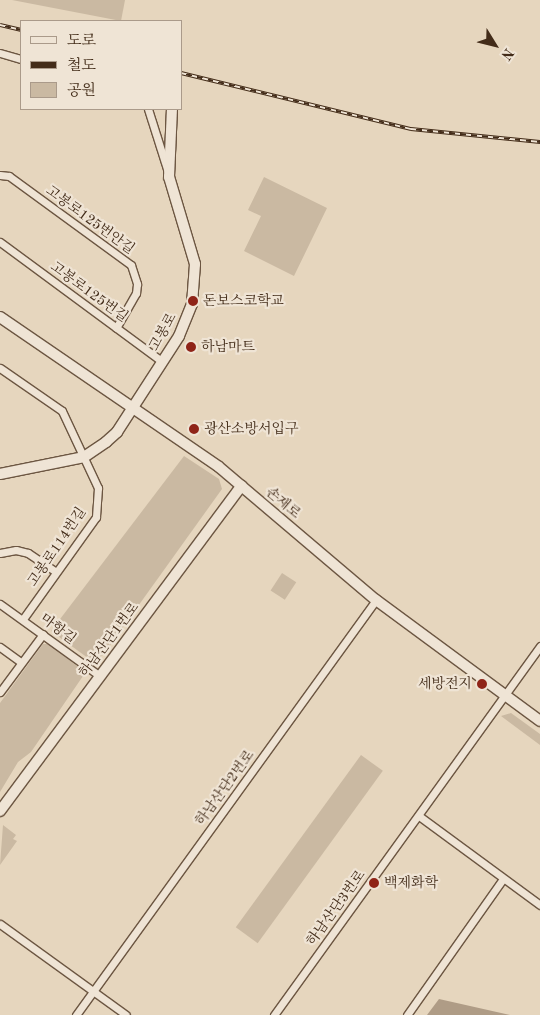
<!DOCTYPE html>
<html>
<head>
<meta charset="utf-8">
<style>
  body { margin:0 }
  #map { position:relative; width:540px; height:1015px; overflow:hidden; background:#e6d6be; font-family:"Old Standard TT","Noto Serif KR",serif }
  div>[style] { position:absolute }
  [style*='--x'] { left:calc(var(--x)*1px); top:calc(var(--y)*1px); width:calc(var(--w)*1px); rotate:calc(var(--a)*1deg) }
  .green>* { inset:0; background:#cab9a2; transform-origin:0 0 }
  .water>* { inset:0; background:#af9c86 }
  .roads { filter:drop-shadow(1px 0 #6c5642) drop-shadow(-1px 0 #6c5642) drop-shadow(0 1px #6c5642) drop-shadow(0 -1px #6c5642) }
  .street>* { height:7px; margin:-3.5px; padding:0 3.5px; transform-origin:3.5px; border-radius:3.5px; background:#efe4d5 }
  .secondary>* { height:10px; margin:-5px; padding:0 5px; transform-origin:5px; border-radius:5px; background:#efe4d5 }
  .rail>* { height:4px; margin-top:-2px; transform-origin:0; background:repeating-linear-gradient(90deg,#efe4d5 0 5.5px,#432c19 0 11px); box-sizing:border-box; border-block:1px solid #432c19 }
  .dots>* { width:14px; height:14px; translate:-50% -50%; box-sizing:border-box; border:2px solid #efe4d5; border-radius:50% }
  span { translate:-50% -50%; white-space:nowrap; text-align:center; line-height:1.15; -webkit-text-stroke:4.5px #efe4d5; paint-order:stroke }
  .street-label { font-size:14px; color:#432c19 }
  .poi-label { font-size:14px; color:#432c19 }
  .left { translate:0 -50%; text-align:left }
  .right { translate:-100% -50%; text-align:right }
  .legend { position:absolute; left:20px; top:20px; width:162px; height:90px; box-sizing:border-box; background:#efe4d5; border:1px solid #aa9a8a; margin:0; padding:6px 9px; list-style:none; font-size:15px; color:#432c19 }
  .legend li { display:flex; align-items:center; gap:10px; height:25px }
  .legend b { width:25px; border:1px solid #aa9a8a }
  .north { position:absolute; left:470px; top:20px; width:50px; height:50px; -webkit-text-stroke:4px #efe4d5; paint-order:stroke; rotate:126deg; font-size:14px; font-weight:700; line-height:20px; text-align:center; color:#432c19 }
  .north::after { content:''; display:block; margin:auto; width:18px; height:22px; background:#432c19; clip-path:polygon(50% 0,100% 100%,50% 72%,0 100%) }
</style>
</head>
<body>
<div id="map">
  <div class="green">
    <div style="clip-path:polygon(12px 0,125px 0,121px 21px)"></div>
    <div style="clip-path:polygon(264px 177px,327px 208px,294px 276px,244px 251px,261px 216px,248px 210px)"></div>
    <div style="clip-path:polygon(184px 456px,219px 479px,222px 489px,103px 655px,92px 661px,51px 631px)"></div>
    <div style="left:282px;top:573px;width:17px;height:21px;rotate:33deg"></div>
    <div style="clip-path:polygon(43px 644px,49px 644px,82px 670px,83px 676px,31px 752px,18px 762px,0 792px,0 703px)"></div>
    <div style="clip-path:polygon(511px 713px,540px 734px,540px 745px,501px 716px)"></div>
    <div style="left:361px;top:755px;width:27px;height:213px;rotate:36deg"></div>
    <div style="clip-path:polygon(3px 825px,16px 835px,13px 839px,17px 841px,0 865px)"></div>
  </div>
  <div class="water">
    <div style="clip-path:polygon(439px 999px,510px 1015px,427px 1015px)"></div>
  </div>
  <div class="roads">
    <div class="street">
      <div style="--x:0;--y:53;--w:22;--a:16"></div>
      <div style="--x:148;--y:109;--w:63;--a:72.4"></div>
      <div style="--x:0;--y:175;--w:9;--a:6"></div>
      <div style="--x:9;--y:176;--w:151;--a:36.1"></div>
      <div style="--x:131;--y:265;--w:20;--a:72"></div>
      <div style="--x:137;--y:284;--w:9;--a:96"></div>
      <div style="--x:136;--y:293;--w:40;--a:119.7"></div>
      <div style="--x:0;--y:242;--w:202;--a:36.4"></div>
      <div style="--x:0;--y:368;--w:75;--a:34.7"></div>
      <div style="--x:62;--y:411;--w:85;--a:64.9"></div>
      <div style="--x:98;--y:488;--w:29;--a:94"></div>
      <div style="--x:96;--y:517;--w:125;--a:125.6"></div>
      <div style="--x:0;--y:553;--w:16;--a:-11"></div>
      <div style="--x:16;--y:550;--w:12;--a:14"></div>
      <div style="--x:28;--y:553;--w:32;--a:34"></div>
      <div style="--x:0;--y:604;--w:123;--a:35.8"></div>
      <div style="--x:0;--y:647;--w:26;--a:36"></div>
      <div style="--x:0;--y:692;--w:72;--a:-53.4"></div>
      <div style="--x:419;--y:816;--w:150;--a:36.3"></div>
      <div style="--x:0;--y:924;--w:155;--a:35.8"></div>
      <div style="--x:76;--y:1015;--w:512;--a:-54.14"></div>
      <div style="--x:274;--y:1015;--w:455;--a:-54.2"></div>
      <div style="--x:407;--y:1015;--w:166;--a:-54.8"></div>
    </div>
    <div class="secondary">
      <div style="--x:0;--y:317;--w:265;--a:34.4"></div>
      <div style="--x:219;--y:467;--w:206;--a:40.3"></div>
      <div style="--x:376;--y:600;--w:204;--a:36.4"></div>
      <div style="--x:0;--y:474;--w:86;--a:-11.4"></div>
      <div style="--x:84;--y:457;--w:27;--a:-34"></div>
      <div style="--x:106;--y:442;--w:15;--a:-42"></div>
      <div style="--x:117;--y:432;--w:114;--a:-57.1"></div>
      <div style="--x:179;--y:336;--w:35;--a:-68"></div>
      <div style="--x:192;--y:304;--w:40;--a:-85.7"></div>
      <div style="--x:195;--y:264;--w:91;--a:-106.6"></div>
      <div style="--x:169;--y:177;--w:68;--a:-87.5"></div>
      <div style="--x:0;--y:811;--w:405;--a:-53.4"></div>
    </div>
  </div>
  <div class="rail">
    <div style="--x:0;--y:25;--w:22;--a:13"></div>
    <div style="--x:181;--y:73;--w:237;--a:13.7"></div>
    <div style="--x:411;--y:129;--w:130;--a:5.8"></div>
  </div>
  <div class="dots">
    <div style="left:193px;top:301px;background:#8f2418"></div>
    <div style="left:191px;top:347px;background:#8f2418"></div>
    <div style="left:194px;top:429px;background:#8f2418"></div>
    <div style="left:482px;top:684px;background:#8f2418"></div>
    <div style="left:374px;top:883px;background:#8f2418"></div>
  </div>
  <div class="street-label">
    <span style="left:90px;top:220px;rotate:36deg">고봉로125번안길</span>
    <span style="left:89px;top:292px;rotate:36deg">고봉로125번길</span>
    <span style="left:163px;top:332px;rotate:-61deg">고봉로</span>
    <span style="left:283px;top:503px;rotate:40deg">손재로</span>
    <span style="left:57px;top:547px;rotate:-56deg">고봉로114번길</span>
    <span style="left:58px;top:629px;rotate:37deg">마항길</span>
    <span style="left:109px;top:640px;rotate:-53deg">하남산단1번로</span>
    <span style="left:225px;top:788px;rotate:-54deg">하남산단2번로</span>
    <span style="left:336px;top:908px;rotate:-54deg">하남산단3번로</span>
  </div>
  <div class="poi-label">
    <span class="left" style="left:203px;top:301px">돈보스코학교</span>
    <span class="left" style="left:201px;top:347px">하남마트</span>
    <span class="left" style="left:204px;top:429px">광산소방서입구</span>
    <span class="right" style="left:472px;top:684px">세방전지</span>
    <span class="left" style="left:384px;top:883px">백제화학</span>
  </div>
  <ul class="legend">
  <li><b style="height:6px;background:#efe4d5"></b>도로</li>
  <li><b style="height:6px;background:#432c19"></b>철도</li>
  <li><b style="height:14px;background:#cab9a2"></b>공원</li>
  </ul>
  <div class="north">N</div>
</div>
</body>
</html>
